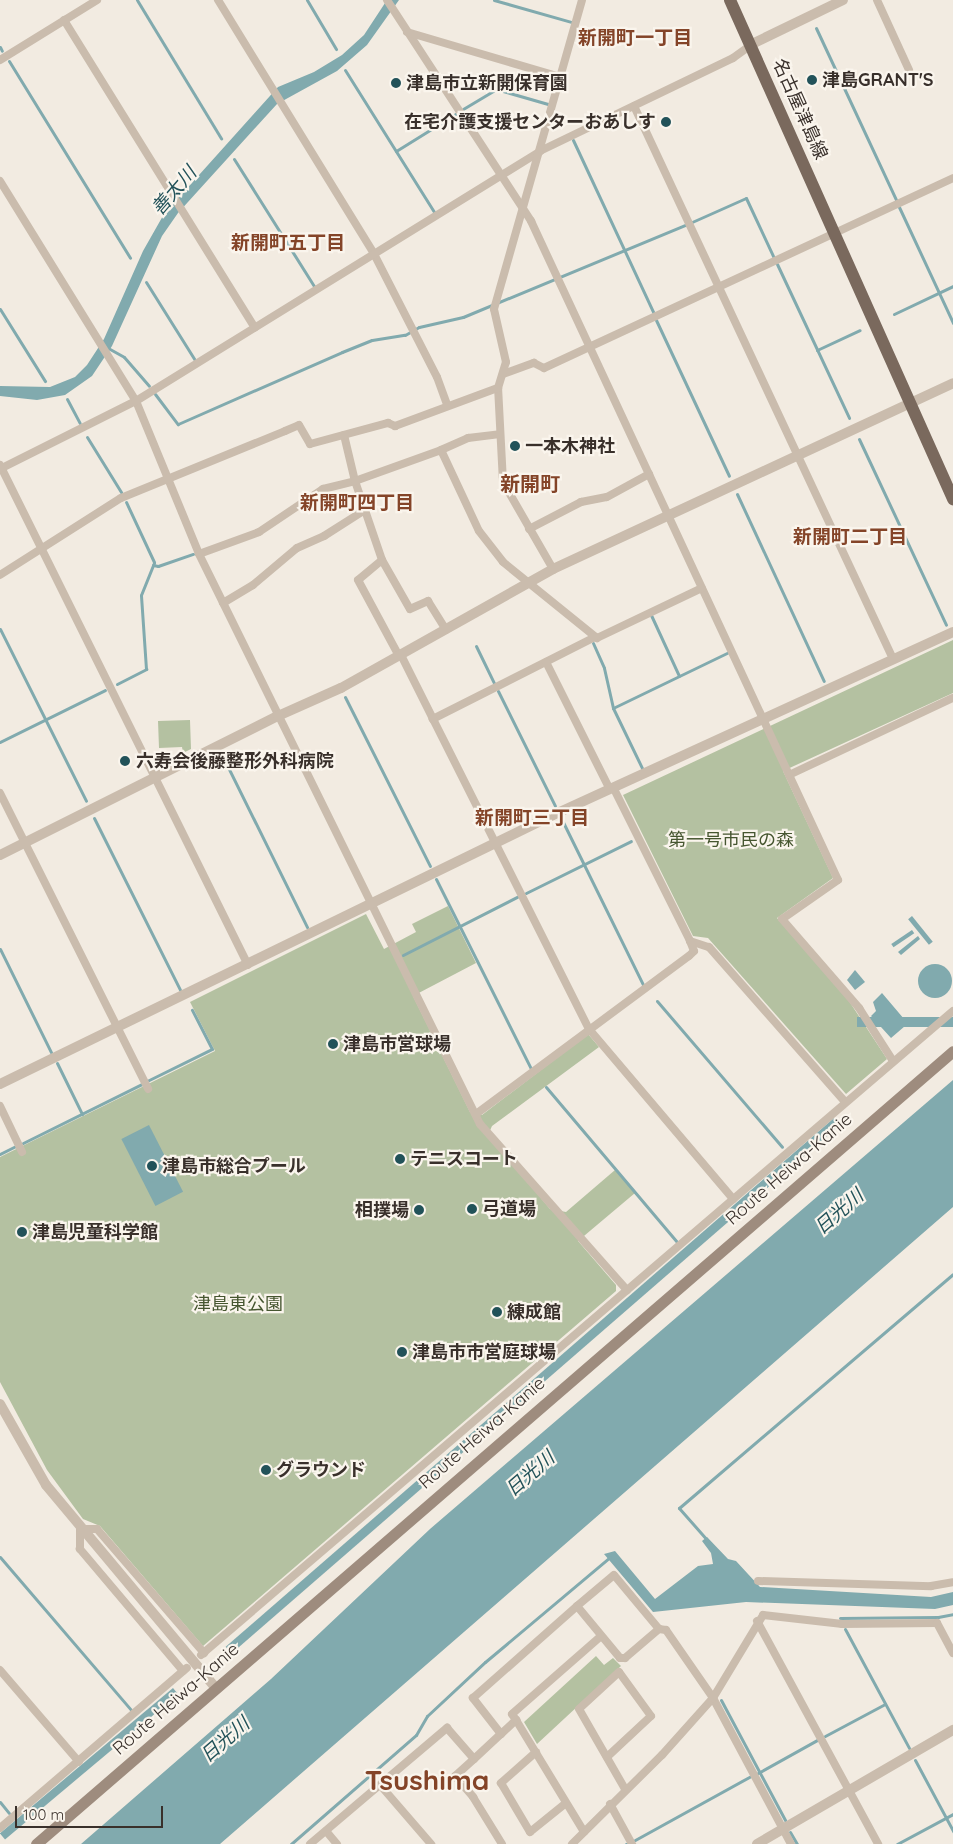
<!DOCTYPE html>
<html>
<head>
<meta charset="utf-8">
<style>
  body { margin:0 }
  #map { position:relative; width:953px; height:1844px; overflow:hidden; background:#f2ebe1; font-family:Quicksand,"Noto Sans JP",sans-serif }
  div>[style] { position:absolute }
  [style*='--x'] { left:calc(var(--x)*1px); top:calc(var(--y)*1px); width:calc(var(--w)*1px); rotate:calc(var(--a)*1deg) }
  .green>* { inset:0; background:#b4c1a1 }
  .water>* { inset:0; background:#81aaae; transform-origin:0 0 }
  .round { border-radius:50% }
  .stream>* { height:3px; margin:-1.5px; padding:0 1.5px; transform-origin:1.5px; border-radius:1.5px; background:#81aaae }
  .minor>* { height:8px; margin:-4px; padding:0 4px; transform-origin:4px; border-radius:4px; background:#cabcad }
  .tertiary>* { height:10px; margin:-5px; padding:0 5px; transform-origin:5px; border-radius:5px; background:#cabcad }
  .secondary>* { height:11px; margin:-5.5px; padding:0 5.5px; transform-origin:5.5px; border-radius:5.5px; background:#9e8c7e }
  .primary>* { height:12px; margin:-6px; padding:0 6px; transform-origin:6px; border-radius:6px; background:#7a695d }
  .dots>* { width:14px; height:14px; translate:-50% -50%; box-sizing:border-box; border:2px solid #faf5ed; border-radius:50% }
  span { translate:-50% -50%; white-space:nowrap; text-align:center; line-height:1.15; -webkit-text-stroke:4.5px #faf5ed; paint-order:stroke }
  .poi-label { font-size:18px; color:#39302b; font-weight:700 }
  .left { translate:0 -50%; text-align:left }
  .right { translate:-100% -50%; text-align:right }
  .street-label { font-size:18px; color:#39302b }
  .park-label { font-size:18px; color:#465630 }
  .neighbourhood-label { font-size:19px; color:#844428; font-weight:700 }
  .water-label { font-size:19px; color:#225259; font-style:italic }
  .quarter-label { font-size:20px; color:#844428; font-weight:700 }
  .town-label { font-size:28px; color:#844428; font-weight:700 }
  .scale { position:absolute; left:15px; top:1806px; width:148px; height:22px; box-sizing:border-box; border:2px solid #39302b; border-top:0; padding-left:6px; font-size:15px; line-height:18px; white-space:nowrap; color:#39302b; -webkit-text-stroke:4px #faf5ed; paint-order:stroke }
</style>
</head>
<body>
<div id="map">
  <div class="green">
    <div style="clip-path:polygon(953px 640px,953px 693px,783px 771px,833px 878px,777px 918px,849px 1001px,887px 1059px,846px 1094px,708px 938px,693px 936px,623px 795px)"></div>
    <div style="clip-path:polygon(190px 720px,191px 749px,183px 753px,182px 747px,159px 748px,158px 721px)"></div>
    <div style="clip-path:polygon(448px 906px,476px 963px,413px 996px,470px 1112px,482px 1115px,588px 1034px,599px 1047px,492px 1126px,488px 1135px,550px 1209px,566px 1212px,615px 1170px,635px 1193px,578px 1241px,616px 1285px,616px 1291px,203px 1646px,100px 1526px,83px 1519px,47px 1470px,0 1382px,0 1157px,215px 1051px,190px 1002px,366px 914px,384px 949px,416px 932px,412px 924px)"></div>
    <div style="clip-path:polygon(596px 1656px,604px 1665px,613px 1658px,621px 1666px,537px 1744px,524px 1722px)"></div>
  </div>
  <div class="water">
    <div style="clip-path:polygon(387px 0,399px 0,367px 45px,337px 71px,277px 104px,178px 213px,162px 236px,112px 346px,92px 376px,65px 395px,37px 400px,0 396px,0 386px,50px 387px,75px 377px,87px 365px,104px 339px,143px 251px,164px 214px,278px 87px,314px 72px,342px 55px,364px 35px)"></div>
    <div style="left:912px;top:916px;width:33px;height:5px;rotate:51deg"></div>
    <div style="left:912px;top:930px;width:4px;height:25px;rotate:56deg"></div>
    <div style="clip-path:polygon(918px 936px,920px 939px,901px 955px,898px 952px)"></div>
    <div class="round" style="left:918px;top:964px;width:34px;height:34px"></div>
    <div style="clip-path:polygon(855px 970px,865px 982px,855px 990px,847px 980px)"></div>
    <div style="clip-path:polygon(882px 993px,910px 1026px,905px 1026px,891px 1038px,871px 1016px,876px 1011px,873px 1002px)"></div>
    <div style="left:953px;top:1017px;width:10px;height:96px;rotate:90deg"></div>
    <div style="clip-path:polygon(953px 1080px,953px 1207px,220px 1844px,81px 1844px,271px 1679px,430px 1529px)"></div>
    <div style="left:834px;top:1118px;width:9px;height:806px;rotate:49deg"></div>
    <div style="left:149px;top:1125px;width:75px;height:31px;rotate:63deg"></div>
    <div style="clip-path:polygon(707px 1537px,728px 1559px,736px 1561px,760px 1587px,931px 1597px,953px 1592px,953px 1605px,935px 1609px,746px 1602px,653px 1612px,604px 1554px,615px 1551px,655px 1599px,698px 1566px,713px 1564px,711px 1553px,702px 1541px)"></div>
    <div style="left:173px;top:1688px;width:8px;height:226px;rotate:50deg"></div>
  </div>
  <div class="stream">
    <div style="--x:137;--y:0;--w:162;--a:58.7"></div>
    <div style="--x:307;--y:0;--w:57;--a:59.4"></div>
    <div style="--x:494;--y:0;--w:80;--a:15.9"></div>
    <div style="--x:816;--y:28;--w:192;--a:65"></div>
    <div style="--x:0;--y:47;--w:4;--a:63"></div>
    <div style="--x:9;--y:61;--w:231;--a:58.4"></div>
    <div style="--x:345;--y:70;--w:168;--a:57.9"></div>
    <div style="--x:463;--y:109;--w:39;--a:-31"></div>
    <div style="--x:496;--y:89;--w:54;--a:16.1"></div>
    <div style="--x:573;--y:140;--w:192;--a:65"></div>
    <div style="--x:396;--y:151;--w:72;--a:-31.9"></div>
    <div style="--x:234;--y:159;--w:150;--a:57.8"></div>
    <div style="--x:899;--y:207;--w:128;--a:65"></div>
    <div style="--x:692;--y:222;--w:59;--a:-24"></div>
    <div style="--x:746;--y:198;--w:66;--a:65"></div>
    <div style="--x:777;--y:264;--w:170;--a:64.9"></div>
    <div style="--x:146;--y:282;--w:92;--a:57.9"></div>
    <div style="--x:0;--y:309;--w:85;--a:58"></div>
    <div style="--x:894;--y:314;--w:65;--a:-25.4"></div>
    <div style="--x:656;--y:320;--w:172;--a:64.9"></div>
    <div style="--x:108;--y:348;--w:18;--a:29"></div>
    <div style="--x:124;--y:357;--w:38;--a:49"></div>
    <div style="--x:817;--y:350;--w:47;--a:-24.9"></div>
    <div style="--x:155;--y:394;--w:38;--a:53"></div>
    <div style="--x:178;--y:424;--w:179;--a:-23.7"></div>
    <div style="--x:342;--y:352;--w:32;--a:-22"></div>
    <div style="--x:372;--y:340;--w:33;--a:-9"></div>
    <div style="--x:405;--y:335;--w:16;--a:-30"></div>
    <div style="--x:419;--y:327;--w:45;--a:-12.8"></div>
    <div style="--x:463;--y:317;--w:240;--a:-22.5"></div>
    <div style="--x:67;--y:399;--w:27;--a:62"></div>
    <div style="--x:87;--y:437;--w:65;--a:58.3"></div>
    <div style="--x:859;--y:439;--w:205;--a:64.9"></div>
    <div style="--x:737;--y:494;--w:206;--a:65.1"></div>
    <div style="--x:153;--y:565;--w:5;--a:11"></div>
    <div style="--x:158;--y:566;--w:37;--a:-19"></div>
    <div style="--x:651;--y:615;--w:67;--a:65.3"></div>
    <div style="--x:0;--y:629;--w:192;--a:63.4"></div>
    <div style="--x:593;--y:643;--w:27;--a:66"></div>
    <div style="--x:604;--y:668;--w:41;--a:77.3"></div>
    <div style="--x:613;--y:708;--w:67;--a:64.2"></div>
    <div style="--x:476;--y:646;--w:41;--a:64.1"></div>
    <div style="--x:117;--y:684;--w:33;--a:-27"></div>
    <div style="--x:146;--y:669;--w:74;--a:-93.9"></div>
    <div style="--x:141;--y:595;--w:35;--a:-68"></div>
    <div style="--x:154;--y:562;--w:66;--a:-115"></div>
    <div style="--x:498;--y:691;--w:128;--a:63.6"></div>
    <div style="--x:345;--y:697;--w:189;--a:63.3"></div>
    <div style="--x:613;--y:708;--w:127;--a:-25.8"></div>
    <div style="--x:0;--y:742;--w:117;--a:-26.3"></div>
    <div style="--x:222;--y:755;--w:192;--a:63.7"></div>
    <div style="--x:94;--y:818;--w:192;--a:63.4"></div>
    <div style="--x:561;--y:818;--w:186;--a:63.8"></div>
    <div style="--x:436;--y:879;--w:212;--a:63.4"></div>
    <div style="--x:526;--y:893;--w:117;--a:-26.3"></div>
    <div style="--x:0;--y:949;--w:115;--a:63.7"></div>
    <div style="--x:403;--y:955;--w:128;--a:-27"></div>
    <div style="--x:657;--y:1001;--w:192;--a:49.4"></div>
    <div style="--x:57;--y:1063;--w:57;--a:63.9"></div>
    <div style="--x:147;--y:1081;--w:72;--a:-26.2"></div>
    <div style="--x:212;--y:1049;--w:44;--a:-117.1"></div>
    <div style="--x:546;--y:1087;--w:203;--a:49.8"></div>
    <div style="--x:23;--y:1143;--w:133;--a:-26.4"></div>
    <div style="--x:0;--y:1154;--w:16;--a:-27"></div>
    <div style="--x:708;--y:1541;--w:44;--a:-131.3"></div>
    <div style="--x:679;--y:1508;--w:360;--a:-40.5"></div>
    <div style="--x:0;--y:1557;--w:203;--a:49.4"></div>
    <div style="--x:840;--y:1618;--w:98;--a:-0.6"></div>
    <div style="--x:938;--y:1617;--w:15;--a:-11"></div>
    <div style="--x:845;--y:1629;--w:135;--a:61.7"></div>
    <div style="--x:721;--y:1700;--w:136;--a:61.9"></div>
    <div style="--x:825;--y:1736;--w:68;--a:-28.1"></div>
    <div style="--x:915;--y:1760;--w:81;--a:61.8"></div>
    <div style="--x:758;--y:1773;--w:68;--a:-29.2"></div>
    <div style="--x:0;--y:1802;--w:14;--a:51"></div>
    <div style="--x:790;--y:1832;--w:14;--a:60"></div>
    <div style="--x:635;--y:1840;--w:132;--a:-28.9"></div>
    <div style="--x:291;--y:1844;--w:166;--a:-41.1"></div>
    <div style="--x:416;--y:1735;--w:22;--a:-60"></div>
    <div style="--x:427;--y:1716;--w:79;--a:-43"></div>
    <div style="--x:485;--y:1662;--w:163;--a:-40"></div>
    <div style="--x:626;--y:1844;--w:1;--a:0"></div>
    <div style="--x:897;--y:1844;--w:64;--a:-28.2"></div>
  </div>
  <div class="minor">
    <div style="--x:218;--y:0;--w:298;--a:58.4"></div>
    <div style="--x:374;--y:254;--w:138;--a:62.9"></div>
    <div style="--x:437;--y:377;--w:30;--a:70"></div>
    <div style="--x:387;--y:0;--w:264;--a:56.9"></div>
    <div style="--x:531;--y:221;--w:727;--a:65.02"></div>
    <div style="--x:838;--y:880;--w:68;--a:145.1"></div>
    <div style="--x:782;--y:919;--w:118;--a:49.1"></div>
    <div style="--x:859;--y:1008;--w:63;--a:57.3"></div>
    <div style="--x:877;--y:0;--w:77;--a:65.4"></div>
    <div style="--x:64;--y:20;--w:362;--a:58.2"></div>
    <div style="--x:407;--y:32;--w:159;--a:16.4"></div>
    <div style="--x:0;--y:60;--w:114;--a:-31.7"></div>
    <div style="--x:634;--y:106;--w:611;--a:64.9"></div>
    <div style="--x:0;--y:181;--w:259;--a:58.3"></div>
    <div style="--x:136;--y:401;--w:165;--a:67.6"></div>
    <div style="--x:199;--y:554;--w:636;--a:63.76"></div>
    <div style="--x:480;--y:1124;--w:222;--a:48.5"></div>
    <div style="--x:503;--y:374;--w:33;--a:-20"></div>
    <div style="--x:534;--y:363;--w:11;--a:27"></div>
    <div style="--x:544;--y:368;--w:451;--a:-24.9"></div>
    <div style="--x:344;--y:435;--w:47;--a:76.6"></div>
    <div style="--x:355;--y:481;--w:83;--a:71.1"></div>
    <div style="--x:382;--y:560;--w:56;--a:60.3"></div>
    <div style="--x:410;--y:609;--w:20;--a:-24"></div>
    <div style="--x:428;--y:601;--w:34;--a:58"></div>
    <div style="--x:441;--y:450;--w:30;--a:-24"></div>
    <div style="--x:468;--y:438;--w:32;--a:-7"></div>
    <div style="--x:0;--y:465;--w:558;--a:63.62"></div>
    <div style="--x:0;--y:469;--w:152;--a:-26.6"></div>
    <div style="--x:136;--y:401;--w:475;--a:-31.7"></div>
    <div style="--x:540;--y:151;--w:214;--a:-25.7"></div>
    <div style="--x:733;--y:58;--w:24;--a:-36"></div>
    <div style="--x:529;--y:529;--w:59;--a:-27.4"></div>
    <div style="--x:581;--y:502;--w:26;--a:-11"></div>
    <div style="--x:607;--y:497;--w:48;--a:-28.7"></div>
    <div style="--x:199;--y:554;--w:64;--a:-20.1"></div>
    <div style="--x:259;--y:532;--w:77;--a:-33.9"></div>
    <div style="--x:323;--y:489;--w:33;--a:-14"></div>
    <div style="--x:355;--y:481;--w:91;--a:-19.8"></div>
    <div style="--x:441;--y:450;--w:89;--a:64.9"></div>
    <div style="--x:479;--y:531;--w:39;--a:52"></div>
    <div style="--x:503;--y:562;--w:121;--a:39"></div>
    <div style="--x:597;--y:638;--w:116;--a:-25.5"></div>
    <div style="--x:382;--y:560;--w:31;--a:140"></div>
    <div style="--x:358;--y:580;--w:86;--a:61.7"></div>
    <div style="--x:553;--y:569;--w:100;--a:-119.9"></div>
    <div style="--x:503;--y:482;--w:94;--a:-93"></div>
    <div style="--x:498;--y:388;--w:27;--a:-73"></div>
    <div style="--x:506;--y:362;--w:54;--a:-102.8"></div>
    <div style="--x:494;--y:309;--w:321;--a:-74.1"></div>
    <div style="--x:0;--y:575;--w:143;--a:-32.5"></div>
    <div style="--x:121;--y:498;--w:177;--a:-22.2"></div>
    <div style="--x:285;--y:431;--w:15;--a:-23"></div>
    <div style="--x:299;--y:425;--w:22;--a:60"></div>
    <div style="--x:310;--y:444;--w:81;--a:-15.1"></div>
    <div style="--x:388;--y:423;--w:8;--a:23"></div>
    <div style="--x:395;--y:426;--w:110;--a:-20.3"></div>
    <div style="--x:223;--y:603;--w:35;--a:-31"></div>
    <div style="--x:253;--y:585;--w:57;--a:-40.1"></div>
    <div style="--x:297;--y:548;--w:30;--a:-24"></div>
    <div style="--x:324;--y:536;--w:49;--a:-32.4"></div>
    <div style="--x:595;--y:637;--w:182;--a:153.2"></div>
    <div style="--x:433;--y:719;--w:347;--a:63.3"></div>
    <div style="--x:589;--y:1029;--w:223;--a:49.7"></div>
    <div style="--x:401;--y:655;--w:72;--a:63.4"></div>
    <div style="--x:546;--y:662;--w:141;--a:63.4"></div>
    <div style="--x:789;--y:775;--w:181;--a:-25.2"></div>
    <div style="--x:613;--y:787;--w:172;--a:63.4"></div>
    <div style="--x:690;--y:941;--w:20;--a:18"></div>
    <div style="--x:709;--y:947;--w:206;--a:48.7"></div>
    <div style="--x:0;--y:793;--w:331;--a:63.4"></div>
    <div style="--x:0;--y:1106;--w:51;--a:64.4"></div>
    <div style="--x:476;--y:1114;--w:265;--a:-36.6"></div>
    <div style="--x:689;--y:956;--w:7;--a:-45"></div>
    <div style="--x:694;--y:951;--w:11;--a:-112"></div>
    <div style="--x:758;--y:1581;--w:173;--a:1.7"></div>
    <div style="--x:931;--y:1586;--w:22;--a:-10"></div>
    <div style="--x:577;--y:1606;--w:48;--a:-40"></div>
    <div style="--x:614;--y:1575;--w:70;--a:50.2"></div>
    <div style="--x:659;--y:1629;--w:7;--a:8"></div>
    <div style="--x:666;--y:1630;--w:83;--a:55.3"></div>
    <div style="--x:713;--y:1698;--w:166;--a:61.9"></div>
    <div style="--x:757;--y:1621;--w:254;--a:61.5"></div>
    <div style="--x:201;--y:1655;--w:990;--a:-40.58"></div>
    <div style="--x:0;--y:1670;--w:121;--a:49.3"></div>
    <div style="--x:183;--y:1671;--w:160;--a:-130.2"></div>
    <div style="--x:80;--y:1549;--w:20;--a:-90"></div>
    <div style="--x:80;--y:1529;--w:17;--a:0"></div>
    <div style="--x:97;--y:1529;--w:164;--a:49.2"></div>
    <div style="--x:516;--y:1720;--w:131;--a:58.7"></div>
    <div style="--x:501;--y:1734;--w:21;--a:-43"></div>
    <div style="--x:516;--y:1720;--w:7;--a:-124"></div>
    <div style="--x:512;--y:1714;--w:118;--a:-41.2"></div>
    <div style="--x:536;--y:1752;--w:47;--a:138.5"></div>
    <div style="--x:501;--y:1783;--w:57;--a:59.4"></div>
    <div style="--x:530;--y:1832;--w:46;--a:-38.9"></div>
    <div style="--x:607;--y:1757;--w:60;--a:-43"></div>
    <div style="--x:651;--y:1716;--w:54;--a:-126"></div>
    <div style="--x:619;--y:1672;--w:54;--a:137.2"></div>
    <div style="--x:579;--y:1709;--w:92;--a:60.1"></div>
    <div style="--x:474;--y:1759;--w:25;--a:138"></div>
    <div style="--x:455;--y:1776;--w:28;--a:49"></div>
    <div style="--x:473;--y:1797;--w:55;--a:58.3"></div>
    <div style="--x:381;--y:1786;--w:77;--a:49.2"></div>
    <div style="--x:610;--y:1804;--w:46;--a:61.2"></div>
    <div style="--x:0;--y:1828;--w:246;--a:-40.6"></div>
    <div style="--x:326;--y:1831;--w:17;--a:50"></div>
    <div style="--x:310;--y:1844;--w:180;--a:-40.3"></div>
    <div style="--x:447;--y:1728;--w:41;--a:48.9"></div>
    <div style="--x:474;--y:1759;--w:37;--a:-43"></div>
    <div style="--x:501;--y:1734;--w:46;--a:-127.9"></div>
    <div style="--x:473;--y:1698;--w:139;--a:-41.5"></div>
    <div style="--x:577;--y:1606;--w:67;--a:50.4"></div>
    <div style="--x:620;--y:1658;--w:5;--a:0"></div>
    <div style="--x:625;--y:1658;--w:45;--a:-40.5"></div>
    <div style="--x:572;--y:1844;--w:127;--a:-44.7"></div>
    <div style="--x:662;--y:1755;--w:76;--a:-48.2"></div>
    <div style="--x:713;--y:1698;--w:97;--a:-58.9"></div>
    <div style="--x:763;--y:1615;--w:80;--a:6.5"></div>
    <div style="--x:842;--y:1624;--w:95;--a:-0.6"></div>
    <div style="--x:937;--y:1623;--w:34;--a:62"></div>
  </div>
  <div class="tertiary">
    <div style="--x:752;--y:44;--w:101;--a:-25.8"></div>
    <div style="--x:0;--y:855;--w:311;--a:-26.6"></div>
    <div style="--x:278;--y:716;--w:69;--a:-24"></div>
    <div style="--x:341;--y:688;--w:243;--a:-29.3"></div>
    <div style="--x:553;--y:569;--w:441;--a:-24.9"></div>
    <div style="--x:0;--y:1084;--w:613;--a:-25.94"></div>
    <div style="--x:551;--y:816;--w:442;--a:-24.6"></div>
    <div style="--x:0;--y:1404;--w:93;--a:60.4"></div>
    <div style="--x:46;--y:1485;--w:263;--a:50.1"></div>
    <div style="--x:757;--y:1844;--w:227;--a:-30.2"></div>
  </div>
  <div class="secondary">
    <div style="--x:36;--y:1844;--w:1212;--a:-40.85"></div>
  </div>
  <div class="primary">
    <div style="--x:730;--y:0;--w:547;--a:65.92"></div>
  </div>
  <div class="dots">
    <div style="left:812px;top:80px;background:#225259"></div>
    <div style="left:396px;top:83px;background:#225259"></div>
    <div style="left:666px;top:122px;background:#225259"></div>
    <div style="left:515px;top:446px;background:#225259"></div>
    <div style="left:125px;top:761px;background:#225259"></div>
    <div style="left:333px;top:1044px;background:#225259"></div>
    <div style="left:400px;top:1159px;background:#225259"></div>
    <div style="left:152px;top:1166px;background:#225259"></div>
    <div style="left:472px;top:1209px;background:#225259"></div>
    <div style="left:419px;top:1210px;background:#225259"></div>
    <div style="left:22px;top:1232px;background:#225259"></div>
    <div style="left:497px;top:1312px;background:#225259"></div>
    <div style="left:402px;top:1352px;background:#225259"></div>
    <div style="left:266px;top:1470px;background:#225259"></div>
  </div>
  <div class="poi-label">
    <span class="left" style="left:822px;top:80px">津島GRANT'S</span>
    <span class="left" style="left:406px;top:83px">津島市立新開保育園</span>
    <span class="right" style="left:656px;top:122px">在宅介護支援センターおあしす</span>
    <span class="left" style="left:525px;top:446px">一本木神社</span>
    <span class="left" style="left:136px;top:761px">六寿会後藤整形外科病院</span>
    <span class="left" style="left:343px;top:1044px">津島市営球場</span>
    <span class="left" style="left:410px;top:1159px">テニスコート</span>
    <span class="left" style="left:162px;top:1166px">津島市総合プール</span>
    <span class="left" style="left:482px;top:1209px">弓道場</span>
    <span class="right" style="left:409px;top:1210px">相撲場</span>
    <span class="left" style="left:32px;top:1232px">津島児童科学館</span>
    <span class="left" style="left:507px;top:1312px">練成館</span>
    <span class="left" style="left:412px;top:1352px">津島市市営庭球場</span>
    <span class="left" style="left:276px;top:1470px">グラウンド</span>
  </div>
  <div class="street-label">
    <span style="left:800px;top:109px;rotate:66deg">名古屋津島線</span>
    <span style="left:789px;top:1169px;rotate:-41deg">Route Heiwa-Kanie</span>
    <span style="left:482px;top:1433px;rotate:-41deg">Route Heiwa-Kanie</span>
    <span style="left:176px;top:1699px;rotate:-41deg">Route Heiwa-Kanie</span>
  </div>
  <div class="park-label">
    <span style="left:731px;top:840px">第一号市民の森</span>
    <span style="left:238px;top:1304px">津島東公園</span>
  </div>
  <div class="neighbourhood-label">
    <span style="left:635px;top:38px">新開町一丁目</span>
    <span style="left:288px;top:243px">新開町五丁目</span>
    <span style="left:357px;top:503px">新開町四丁目</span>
    <span style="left:850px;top:537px">新開町二丁目</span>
    <span style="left:532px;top:818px">新開町三丁目</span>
  </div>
  <div class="water-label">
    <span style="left:174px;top:191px;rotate:-49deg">善太川</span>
    <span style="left:839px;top:1212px;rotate:-41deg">日光川</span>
    <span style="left:530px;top:1474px;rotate:-41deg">日光川</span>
    <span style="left:225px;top:1740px;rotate:-41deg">日光川</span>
  </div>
  <div class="quarter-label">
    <span style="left:530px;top:483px">新開町</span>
  </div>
  <div class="town-label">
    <span style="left:427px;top:1780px">Tsushima</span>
  </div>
  <div class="scale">100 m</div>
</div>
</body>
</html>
